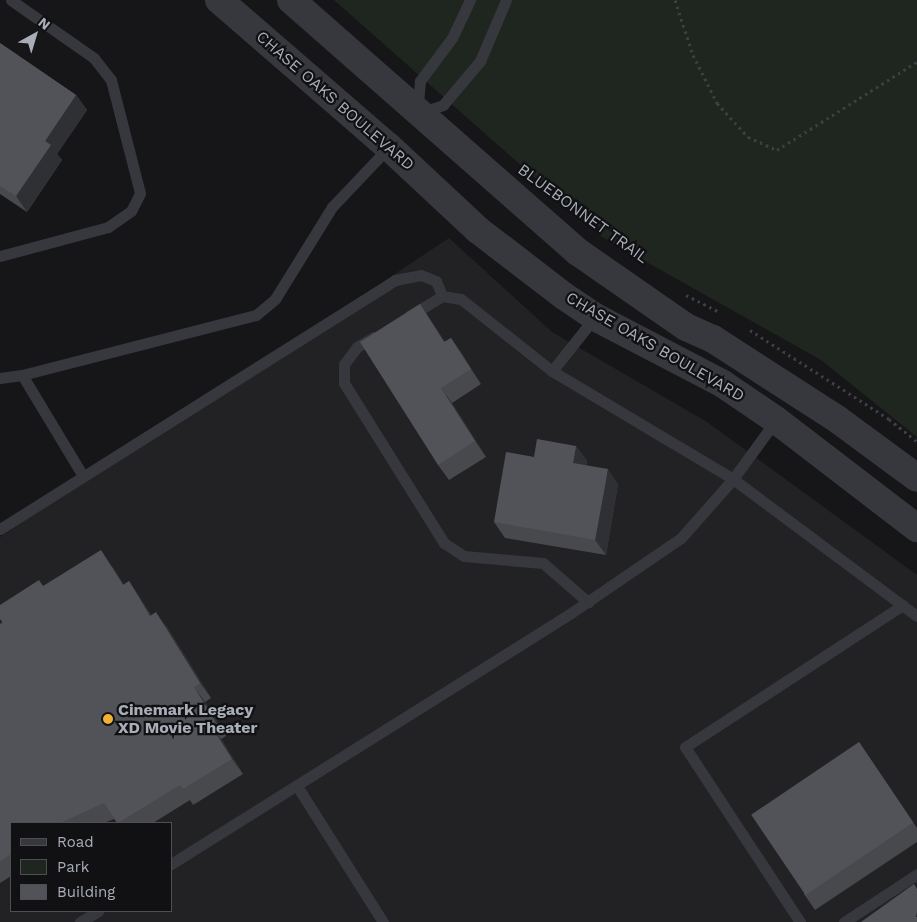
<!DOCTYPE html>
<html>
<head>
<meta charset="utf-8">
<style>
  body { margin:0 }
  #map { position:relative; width:917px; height:922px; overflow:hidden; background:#161618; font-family:"Work Sans",sans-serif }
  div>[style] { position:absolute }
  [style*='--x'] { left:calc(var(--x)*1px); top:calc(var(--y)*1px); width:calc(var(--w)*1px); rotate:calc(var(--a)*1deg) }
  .built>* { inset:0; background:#222225 }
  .green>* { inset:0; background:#1e261f }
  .path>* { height:3px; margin-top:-1.5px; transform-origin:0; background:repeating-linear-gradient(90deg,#3d3f44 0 2.5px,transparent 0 6.5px) }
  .service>* { height:11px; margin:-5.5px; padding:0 5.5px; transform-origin:5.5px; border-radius:5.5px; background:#37383d }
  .tertiary>* { height:28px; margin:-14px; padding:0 14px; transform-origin:14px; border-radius:14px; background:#37383d }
  .wall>* { inset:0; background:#47494d }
  .shaded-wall>* { inset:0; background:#2f3033 }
  .building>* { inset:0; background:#525359; transform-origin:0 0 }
  .dots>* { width:14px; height:14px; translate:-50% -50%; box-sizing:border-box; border:2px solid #111113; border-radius:50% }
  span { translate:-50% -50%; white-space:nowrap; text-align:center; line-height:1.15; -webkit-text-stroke:4.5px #111113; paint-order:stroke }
  .street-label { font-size:16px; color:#a8adb8 }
  .poi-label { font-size:16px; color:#a8adb8; font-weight:700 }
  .left { translate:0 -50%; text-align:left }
  .legend { position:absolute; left:10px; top:822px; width:162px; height:90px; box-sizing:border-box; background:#111113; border:1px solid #4d4f55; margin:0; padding:6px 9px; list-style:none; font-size:15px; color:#a8adb8 }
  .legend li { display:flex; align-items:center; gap:10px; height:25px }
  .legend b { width:25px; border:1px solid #4d4f55 }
  .north { position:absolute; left:10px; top:10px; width:50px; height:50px; -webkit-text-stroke:4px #111113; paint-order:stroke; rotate:39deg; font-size:14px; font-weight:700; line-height:20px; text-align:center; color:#a8adb8 }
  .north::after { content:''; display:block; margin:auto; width:18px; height:22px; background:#a8adb8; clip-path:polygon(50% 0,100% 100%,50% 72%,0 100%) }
</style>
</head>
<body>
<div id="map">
  <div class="built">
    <div style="clip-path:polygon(evenodd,449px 238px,552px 332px,707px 422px,917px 575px,917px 922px,0 922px,0 537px,449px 238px,11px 823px,171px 823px,171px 911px,11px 911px,11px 823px)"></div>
  </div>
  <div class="green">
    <div style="clip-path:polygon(334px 0,917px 0,917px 437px,821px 360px,602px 237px)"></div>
  </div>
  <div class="path">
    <div style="--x:675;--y:0;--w:58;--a:71.9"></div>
    <div style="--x:693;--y:55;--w:54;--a:63.4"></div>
    <div style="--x:717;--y:103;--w:46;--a:47.6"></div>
    <div style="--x:748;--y:137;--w:32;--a:24"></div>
    <div style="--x:777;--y:150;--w:165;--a:-32.2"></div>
    <div style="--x:686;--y:295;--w:39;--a:27"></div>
    <div style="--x:750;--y:330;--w:165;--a:32.6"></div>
    <div style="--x:889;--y:419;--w:36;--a:39"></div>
  </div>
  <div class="service">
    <div style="--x:470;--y:0;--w:42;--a:115.3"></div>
    <div style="--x:452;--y:38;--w:54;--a:126.7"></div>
    <div style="--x:420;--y:81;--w:33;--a:95"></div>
    <div style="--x:417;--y:114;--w:28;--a:-19"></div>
    <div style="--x:443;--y:105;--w:57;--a:-49.9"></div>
    <div style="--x:480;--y:61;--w:66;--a:-66.9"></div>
    <div style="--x:0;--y:256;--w:112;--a:-15"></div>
    <div style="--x:108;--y:227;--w:28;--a:-35"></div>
    <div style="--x:131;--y:211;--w:20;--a:-63"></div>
    <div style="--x:140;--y:193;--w:117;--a:-104.4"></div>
    <div style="--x:111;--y:80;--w:28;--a:-128"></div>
    <div style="--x:94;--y:58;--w:101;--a:-145.1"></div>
    <div style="--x:409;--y:316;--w:39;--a:-31"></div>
    <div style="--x:442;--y:296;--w:19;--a:9"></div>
    <div style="--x:461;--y:299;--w:116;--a:38.4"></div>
    <div style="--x:552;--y:371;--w:211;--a:30.8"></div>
    <div style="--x:733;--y:479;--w:229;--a:36.7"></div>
    <div style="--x:374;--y:337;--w:20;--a:150"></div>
    <div style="--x:357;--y:347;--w:21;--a:127"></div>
    <div style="--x:344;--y:364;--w:19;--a:90"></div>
    <div style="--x:344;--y:383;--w:189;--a:58"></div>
    <div style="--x:444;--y:543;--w:24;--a:33"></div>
    <div style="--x:464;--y:556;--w:79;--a:5.1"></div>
    <div style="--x:543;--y:563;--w:60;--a:40.9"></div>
    <div style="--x:552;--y:371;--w:69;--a:-51.5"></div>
    <div style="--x:0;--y:378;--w:22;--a:-8"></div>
    <div style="--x:83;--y:476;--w:118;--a:-121.1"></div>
    <div style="--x:22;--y:375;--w:242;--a:-14.4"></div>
    <div style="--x:256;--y:315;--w:25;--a:-40"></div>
    <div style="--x:275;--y:299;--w:108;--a:-58.2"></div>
    <div style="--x:332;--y:207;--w:83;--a:-46.5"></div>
    <div style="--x:0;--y:529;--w:467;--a:-32.2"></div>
    <div style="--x:395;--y:280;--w:26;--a:-11"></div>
    <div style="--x:421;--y:275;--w:16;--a:22"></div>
    <div style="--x:436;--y:281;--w:16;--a:68"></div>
    <div style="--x:297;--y:786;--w:161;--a:57.7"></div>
    <div style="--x:171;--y:864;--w:472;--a:-32.1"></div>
    <div style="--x:571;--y:613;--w:133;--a:-34.3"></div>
    <div style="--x:681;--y:538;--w:79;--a:-48.6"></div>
    <div style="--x:733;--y:479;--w:73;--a:-53.9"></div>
    <div style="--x:80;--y:922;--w:21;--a:-31"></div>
    <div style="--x:800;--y:922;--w:209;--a:-123.3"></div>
    <div style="--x:685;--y:747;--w:260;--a:-33.1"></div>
    <div style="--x:844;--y:922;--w:87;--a:-33.3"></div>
  </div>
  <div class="tertiary">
    <div style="--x:219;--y:0;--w:225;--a:40.9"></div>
    <div style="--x:389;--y:147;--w:122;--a:43"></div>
    <div style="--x:478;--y:230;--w:108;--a:37.5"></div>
    <div style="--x:564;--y:296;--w:37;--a:34"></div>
    <div style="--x:595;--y:317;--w:144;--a:27.6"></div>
    <div style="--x:723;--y:384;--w:64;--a:34.2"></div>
    <div style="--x:776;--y:420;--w:178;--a:37.5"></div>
    <div style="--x:291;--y:0;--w:382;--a:41.3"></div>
    <div style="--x:578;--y:252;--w:131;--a:34.8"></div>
    <div style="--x:686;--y:327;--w:30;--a:24"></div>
    <div style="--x:713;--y:339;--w:148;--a:32.8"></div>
    <div style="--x:837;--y:419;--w:99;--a:36.4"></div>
  </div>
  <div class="wall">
    <div style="clip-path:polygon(0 43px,76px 95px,87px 110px,57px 154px,62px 160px,27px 212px,0 194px)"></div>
    <div style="clip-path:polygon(420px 304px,445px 342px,451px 338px,481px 384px,452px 403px,486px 457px,449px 480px,438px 465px)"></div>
    <div style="clip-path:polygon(576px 446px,587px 461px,586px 465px,618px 484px,606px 555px,505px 538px,494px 522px,534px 457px)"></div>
    <div style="clip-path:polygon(112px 566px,124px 585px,129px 581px,151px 615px,167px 627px,211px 698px,205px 702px,226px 736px,221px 739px,243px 774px,193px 805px,190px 800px,153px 823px,117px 823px,114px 819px,104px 823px,11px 823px,11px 876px,0 883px,0 624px,44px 586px)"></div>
    <div style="clip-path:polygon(859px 742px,917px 828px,917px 842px,815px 910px,804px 894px)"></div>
  </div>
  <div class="shaded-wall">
    <div style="clip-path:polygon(76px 95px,87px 110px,57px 154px,62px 160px,27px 212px,16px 196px,45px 141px)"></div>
    <div style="clip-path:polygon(420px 304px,430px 319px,455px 358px,444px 342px)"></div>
    <div style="clip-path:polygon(451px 338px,462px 353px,481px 384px,471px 369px)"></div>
    <div style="clip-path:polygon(441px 388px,452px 403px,486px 457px,475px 441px)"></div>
    <div style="clip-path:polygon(576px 446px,587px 461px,584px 478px,573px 463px)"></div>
    <div style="clip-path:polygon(608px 469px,618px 484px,606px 555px,595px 540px)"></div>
    <div style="clip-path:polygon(101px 550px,112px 566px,134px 600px,123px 585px)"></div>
    <div style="clip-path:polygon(129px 581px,140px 597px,161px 631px,150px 616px)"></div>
    <div style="clip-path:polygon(156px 612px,167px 627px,211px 698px,200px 683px)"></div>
    <div style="clip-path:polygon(194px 687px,205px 702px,226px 736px,215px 721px)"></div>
    <div style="clip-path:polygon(210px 724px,221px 739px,243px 774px,232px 759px)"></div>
  </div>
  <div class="building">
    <div style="clip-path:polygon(0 43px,76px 95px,45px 141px,51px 145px,16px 196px,0 186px)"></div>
    <div style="clip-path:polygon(420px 304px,444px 342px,451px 338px,471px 369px,441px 388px,475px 441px,438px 465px,360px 342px)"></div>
    <div style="clip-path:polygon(537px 439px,576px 446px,573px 463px,608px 469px,595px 540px,494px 522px,506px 452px,534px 457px)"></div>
    <div style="clip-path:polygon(101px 550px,123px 585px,129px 581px,150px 616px,156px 612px,200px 683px,194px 687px,215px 721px,210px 724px,232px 759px,183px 789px,180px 785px,118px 823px,104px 803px,60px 823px,11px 823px,11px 854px,0 861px,0 624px,3px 623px,0 619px,0 605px,39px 580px,43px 586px)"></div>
    <div style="left:859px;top:742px;width:97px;height:130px;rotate:56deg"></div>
    <div style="clip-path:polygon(914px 884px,917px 889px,917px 912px,916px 917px,917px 917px,917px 922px,861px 922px)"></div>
  </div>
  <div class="dots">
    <div style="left:108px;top:719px;background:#f2b134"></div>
  </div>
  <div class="street-label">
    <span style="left:335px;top:101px;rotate:41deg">CHASE OAKS BOULEVARD</span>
    <span style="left:583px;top:214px;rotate:36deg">BLUEBONNET TRAIL</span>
    <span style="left:655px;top:347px;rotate:30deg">CHASE OAKS BOULEVARD</span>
  </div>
  <div class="poi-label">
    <span class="left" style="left:118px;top:719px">Cinemark Legacy<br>XD Movie Theater</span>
  </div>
  <ul class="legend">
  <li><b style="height:6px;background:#37383d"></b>Road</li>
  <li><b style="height:14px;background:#1e261f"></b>Park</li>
  <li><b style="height:14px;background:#525359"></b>Building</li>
  </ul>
  <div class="north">N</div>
</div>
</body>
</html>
